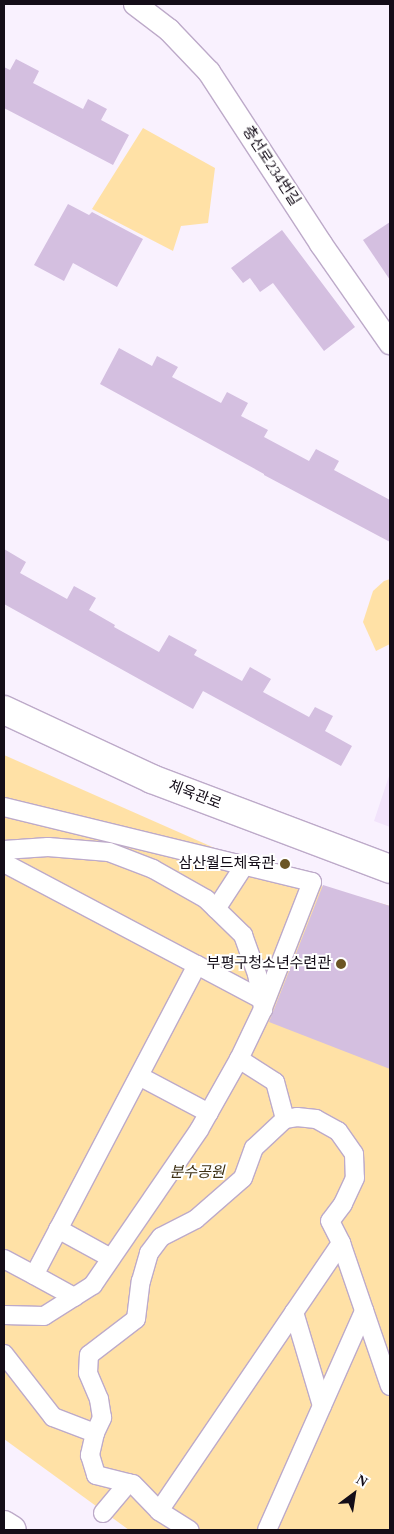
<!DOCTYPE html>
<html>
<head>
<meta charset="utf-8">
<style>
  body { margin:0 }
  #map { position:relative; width:394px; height:1534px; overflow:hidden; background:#f9f1fe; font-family:"Times New Roman","Noto Sans KR",serif }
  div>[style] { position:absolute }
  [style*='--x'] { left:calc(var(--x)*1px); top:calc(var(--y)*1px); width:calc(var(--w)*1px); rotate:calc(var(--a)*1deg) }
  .built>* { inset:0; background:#f2e3fb }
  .green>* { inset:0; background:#ffe1a6 }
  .building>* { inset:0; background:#d4bfe0 }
  .roads { filter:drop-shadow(1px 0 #bdaac9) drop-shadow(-1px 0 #bdaac9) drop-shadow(0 1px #bdaac9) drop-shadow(0 -1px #bdaac9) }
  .pedestrian>* { height:18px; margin:-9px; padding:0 9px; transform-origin:9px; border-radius:9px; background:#fff }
  .minor>* { height:22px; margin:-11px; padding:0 11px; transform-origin:11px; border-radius:11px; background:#fff }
  .tertiary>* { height:28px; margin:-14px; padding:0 14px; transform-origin:14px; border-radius:14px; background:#fff }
  .secondary>* { height:28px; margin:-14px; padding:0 14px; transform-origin:14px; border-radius:14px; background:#fff }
  .dots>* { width:14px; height:14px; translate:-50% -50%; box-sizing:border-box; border:2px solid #fff; border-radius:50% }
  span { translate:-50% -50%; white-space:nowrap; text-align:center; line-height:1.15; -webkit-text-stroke:4px #fff; paint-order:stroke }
  .street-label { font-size:15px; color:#140d18 }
  .poi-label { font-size:15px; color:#140d18 }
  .right { translate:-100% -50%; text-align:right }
  .park-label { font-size:15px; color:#3c2f12; font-style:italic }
  .frame { position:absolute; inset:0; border:5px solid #140d18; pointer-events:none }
  .north { position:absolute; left:329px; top:1469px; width:50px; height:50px; -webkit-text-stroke:4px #fff; paint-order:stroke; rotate:31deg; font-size:14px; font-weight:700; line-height:20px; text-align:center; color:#140d18 }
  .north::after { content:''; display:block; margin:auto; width:18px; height:22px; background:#140d18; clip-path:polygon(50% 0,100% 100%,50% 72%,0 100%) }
</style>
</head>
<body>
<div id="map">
  <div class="built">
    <div style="clip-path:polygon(390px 773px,390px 827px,374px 821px)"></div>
  </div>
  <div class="green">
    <div style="clip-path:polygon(143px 128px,215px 168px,208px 223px,181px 226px,173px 251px,92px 209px)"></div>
    <div style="clip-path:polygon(390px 579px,390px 644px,376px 651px,363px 622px,373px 591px,384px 581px)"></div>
    <div style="clip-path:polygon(4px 755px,262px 869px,390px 906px,390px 1530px,129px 1530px,4px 1439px)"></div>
  </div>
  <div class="building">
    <div style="clip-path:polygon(16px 59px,39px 71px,33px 83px,83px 109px,88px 99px,107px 109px,101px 120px,129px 135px,113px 165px,4px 108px,4px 67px,10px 70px)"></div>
    <div style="clip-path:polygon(68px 204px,89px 215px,92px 212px,143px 239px,117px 287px,73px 263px,64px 281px,34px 265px)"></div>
    <div style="clip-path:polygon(390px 222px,390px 280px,363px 240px)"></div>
    <div style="clip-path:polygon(282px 230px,355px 327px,324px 351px,273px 283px,260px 292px,250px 278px,243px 283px,231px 268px)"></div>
    <div style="clip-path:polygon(119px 348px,152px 366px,157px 356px,178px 367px,172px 377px,221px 403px,227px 392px,248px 403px,241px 416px,268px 430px,264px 437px,309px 461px,316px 449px,339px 461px,334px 470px,390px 500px,390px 542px,264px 475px,264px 474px,100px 384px)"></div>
    <div style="clip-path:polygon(4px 549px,26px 562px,20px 573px,67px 599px,74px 586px,96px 598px,89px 610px,115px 625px,114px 627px,159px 652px,169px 635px,197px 650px,194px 655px,242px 681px,250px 667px,271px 679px,263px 692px,309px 717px,315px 707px,333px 716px,325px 731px,352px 746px,341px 766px,203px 691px,193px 709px,4px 604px)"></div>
    <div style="clip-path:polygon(323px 885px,390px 906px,390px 1069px,269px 1022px)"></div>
  </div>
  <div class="roads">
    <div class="pedestrian">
      <div style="--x:4;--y:807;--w:317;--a:13.7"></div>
      <div style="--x:312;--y:882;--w:135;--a:111.3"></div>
      <div style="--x:4;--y:850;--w:44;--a:-3.9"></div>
      <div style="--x:48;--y:847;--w:61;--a:4.7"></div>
      <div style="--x:109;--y:852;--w:47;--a:21.1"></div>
      <div style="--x:153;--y:869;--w:61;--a:29.5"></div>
      <div style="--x:206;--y:899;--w:52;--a:44.2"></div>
      <div style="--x:243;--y:935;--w:41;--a:70.3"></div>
      <div style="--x:257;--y:974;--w:36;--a:80"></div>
      <div style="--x:263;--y:1009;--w:55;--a:115.6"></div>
      <div style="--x:239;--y:1059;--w:81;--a:119.4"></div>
      <div style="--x:199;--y:1130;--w:188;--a:124.4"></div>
      <div style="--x:93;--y:1285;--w:58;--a:147.7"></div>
      <div style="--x:44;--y:1316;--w:40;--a:-178.6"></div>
      <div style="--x:4;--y:863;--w:218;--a:27.9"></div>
      <div style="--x:197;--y:965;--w:350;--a:117.7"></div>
      <div style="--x:34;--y:1275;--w:34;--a:-152"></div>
      <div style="--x:216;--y:909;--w:51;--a:-56.9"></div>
      <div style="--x:197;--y:965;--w:72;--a:28"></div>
      <div style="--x:139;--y:1076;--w:79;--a:27.9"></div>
      <div style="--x:285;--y:1119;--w:12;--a:-9"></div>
      <div style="--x:297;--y:1117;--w:19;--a:6"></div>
      <div style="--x:316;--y:1119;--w:25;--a:29"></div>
      <div style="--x:338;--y:1131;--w:28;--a:55"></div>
      <div style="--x:354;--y:1154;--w:24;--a:88"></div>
      <div style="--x:355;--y:1178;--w:29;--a:115"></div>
      <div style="--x:343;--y:1204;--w:21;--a:127"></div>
      <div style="--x:330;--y:1221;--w:25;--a:63"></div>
      <div style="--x:341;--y:1243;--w:151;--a:71.1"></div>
      <div style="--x:58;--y:1229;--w:60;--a:28.7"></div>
      <div style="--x:34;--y:1275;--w:46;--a:28.8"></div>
      <div style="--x:294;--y:1312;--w:98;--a:73.4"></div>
      <div style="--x:4;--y:1354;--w:80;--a:52.1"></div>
      <div style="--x:53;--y:1417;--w:45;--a:20.9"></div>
      <div style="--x:95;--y:1433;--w:23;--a:103"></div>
      <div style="--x:90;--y:1455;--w:21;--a:73"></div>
      <div style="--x:96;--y:1475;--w:38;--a:14"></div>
      <div style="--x:133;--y:1484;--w:37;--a:46"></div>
      <div style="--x:159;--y:1511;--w:324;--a:-55.8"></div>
      <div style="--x:95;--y:1433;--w:17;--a:-65"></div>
      <div style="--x:102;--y:1418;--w:19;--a:-99"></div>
      <div style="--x:99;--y:1399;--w:28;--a:-113"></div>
      <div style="--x:88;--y:1373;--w:18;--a:-87"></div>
      <div style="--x:89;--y:1355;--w:59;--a:-37.5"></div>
      <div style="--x:136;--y:1319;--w:38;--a:-83"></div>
      <div style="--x:141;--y:1281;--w:29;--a:-74"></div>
      <div style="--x:149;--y:1253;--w:20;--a:-53"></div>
      <div style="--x:161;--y:1237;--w:39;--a:-27"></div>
      <div style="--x:196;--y:1219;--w:62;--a:-41.1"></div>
      <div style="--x:243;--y:1178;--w:32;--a:-70"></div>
      <div style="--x:254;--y:1148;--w:42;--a:-43.1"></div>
      <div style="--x:285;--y:1119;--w:38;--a:-105"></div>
      <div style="--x:275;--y:1082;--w:43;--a:-147.4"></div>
      <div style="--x:159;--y:1511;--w:36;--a:32"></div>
      <div style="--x:103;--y:1513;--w:39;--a:-50"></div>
      <div style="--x:267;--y:1530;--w:240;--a:-66.1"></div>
    </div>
    <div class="minor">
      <div style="--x:135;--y:4;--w:43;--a:37.4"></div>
      <div style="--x:169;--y:30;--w:58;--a:46.4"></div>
      <div style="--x:209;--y:72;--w:205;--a:56.9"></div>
      <div style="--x:321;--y:244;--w:121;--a:55.1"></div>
    </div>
    <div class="tertiary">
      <div style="--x:4;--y:710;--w:163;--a:25"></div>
      <div style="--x:152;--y:779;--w:254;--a:20.7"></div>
    </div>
    <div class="secondary">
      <div style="--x:4;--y:1525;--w:9;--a:32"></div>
    </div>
  </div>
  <div class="dots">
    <div style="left:285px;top:864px;background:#6b5524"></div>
    <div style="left:341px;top:964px;background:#6b5524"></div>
  </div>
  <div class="street-label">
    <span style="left:271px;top:166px;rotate:57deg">충선로234번길</span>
    <span style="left:195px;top:795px;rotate:21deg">체육관로</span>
  </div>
  <div class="poi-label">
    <span class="right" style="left:275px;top:864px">삼산월드체육관</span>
    <span class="right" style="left:331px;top:964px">부평구청소년수련관</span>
  </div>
  <div class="park-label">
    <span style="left:197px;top:1173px">분수공원</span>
  </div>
  <div class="frame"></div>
  <div class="north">N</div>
</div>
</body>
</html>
